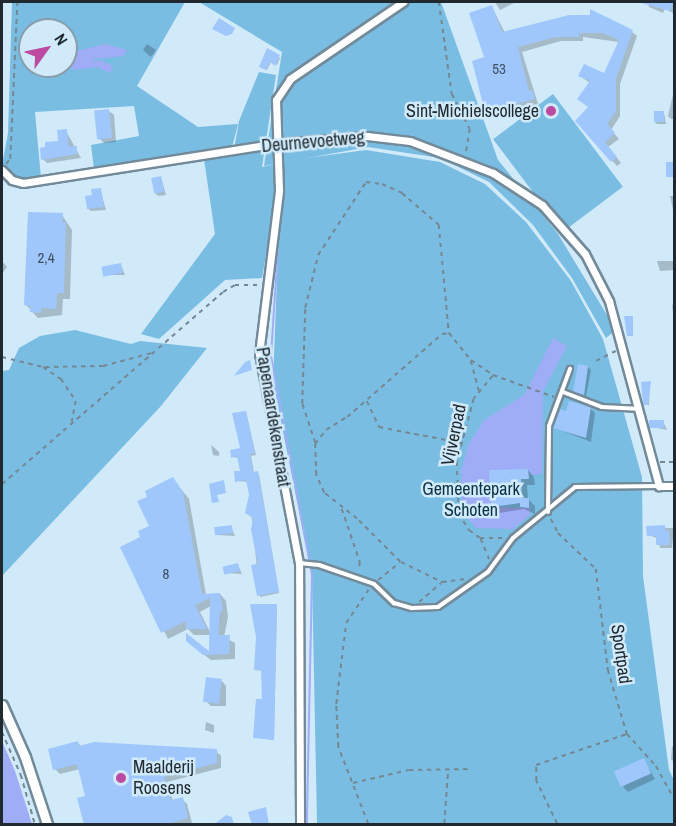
<!DOCTYPE html>
<html>
<head>
<meta charset="utf-8">
<style>
  body { margin:0 }
  #map { position:relative; width:676px; height:826px; overflow:hidden; background:#d0eafa; font-family:"Archivo Narrow",sans-serif }
  div>[style] { position:absolute }
  [style*='--x'] { left:calc(var(--x)*1px); top:calc(var(--y)*1px); width:calc(var(--w)*1px); rotate:calc(var(--a)*1deg) }
  .green>* { inset:0; background:#7abde2; transform-origin:0 0 }
  .water>* { inset:0; background:#9facf6 }
  .shadow>* { inset:0; background:#0003 }
  .stream>* { height:2px; margin:-1px; padding:0 1px; transform-origin:1px; border-radius:1px; background:#9facf6 }
  .building>* { inset:0; background:#9fc7fc; transform-origin:0 0 }
  .path>* { height:1.5px; margin-top:-0.75px; transform-origin:0; background:repeating-linear-gradient(90deg,#758792 0 4.5px,transparent 0 9px) }
  .roads { filter:drop-shadow(2px 0 #728a99) drop-shadow(-2px 0 #728a99) drop-shadow(0 2px #728a99) drop-shadow(0 -2px #728a99) }
  .service>* { height:4px; margin:-2px; padding:0 2px; transform-origin:2px; border-radius:2px; background:#fff }
  .minor>* { height:7px; margin:-3.5px; padding:0 3.5px; transform-origin:3.5px; border-radius:3.5px; background:#fff }
  .tertiary>* { height:9px; margin:-4.5px; padding:0 4.5px; transform-origin:4.5px; border-radius:4.5px; background:#fff }
  .dots>* { width:16px; height:16px; translate:-50% -50%; box-sizing:border-box; border:3px solid #d0eafa; border-radius:50% }
  span { translate:-50% -50%; white-space:nowrap; text-align:center; line-height:1.15; -webkit-text-stroke:5px #d0eafa; paint-order:stroke }
  .number-label { font-size:15px; color:#3f5062 }
  .number-label span { -webkit-text-stroke-width:0 }
  .poi-label { font-size:18px; color:#1f292f }
  .right { translate:-100% -50%; text-align:right }
  .left { translate:0 -50%; text-align:left }
  .street-label { font-size:18px; color:#1f292f }
  .park-label { font-size:18px; color:#0b3346 }
  .frame { position:absolute; inset:0; border:3px solid #1f292f; pointer-events:none }
  .north { position:absolute; left:18px; top:18px; width:60px; height:60px; box-sizing:border-box; background:#d0eafa; border:2px solid #899da9; border-radius:50%; rotate:57deg; font-size:16px; font-weight:700; line-height:24px; text-align:center; color:#1f292f }
  .north::after { content:''; display:block; margin:auto; width:21px; height:27px; background:#be49a1; clip-path:polygon(50% 0,100% 100%,50% 72%,0 100%) }
</style>
</head>
<body>
<div id="map">
  <div class="green">
    <div style="clip-path:polygon(evenodd,12px 2px,185px 2px,137px 86px,198px 127px,238px 124px,230px 155px,94px 169px,91px 145px,139px 136px,134px 106px,35px 112px,41px 178px,13px 179px,2px 165px,8px 133px,12px 2px,30px 30px,66px 30px,66px 66px,30px 66px,30px 30px)"></div>
    <div style="clip-path:polygon(199px 2px,441px 2px,498px 160px,558px 234px,616px 330px,606px 338px,572px 278px,533px 225px,489px 182px,440px 158px,368px 147px,264px 166px,282px 52px)"></div>
    <div style="clip-path:polygon(259px 72px,276px 75px,262px 167px,276px 164px,273px 216px,262px 278px,225px 280px,159px 339px,141px 334px,215px 234px,204px 159px,233px 155px,239px 121px)"></div>
    <div style="left:553px;top:94px;width:116px;height:75px;rotate:53deg"></div>
    <div style="clip-path:polygon(366px 150px,440px 162px,485px 184px,526px 222px,571px 281px,603px 339px,642px 477px,643px 576px,669px 770px,674px 780px,674px 824px,317px 824px,312px 576px,273px 382px,279px 229px,284px 161px)"></div>
    <div style="clip-path:polygon(75px 330px,131px 344px,140px 341px,207px 348px,161px 406px,2px 576px,2px 371px,9px 370px,19px 348px,40px 336px)"></div>
  </div>
  <div class="water">
    <div style="clip-path:polygon(105px 44px,127px 50px,124px 56px,94px 59px,94px 62px,100px 60px,113px 66px,110px 73px,97px 67px,74px 70px,69px 66px,67px 57px,73px 52px)"></div>
    <div style="clip-path:polygon(553px 338px,567px 346px,543px 391px,542px 474px,531px 475px,528px 469px,489px 470px,491px 507px,530px 508px,530px 515px,513px 529px,476px 528px,464px 514px,462px 503px,461px 471px,468px 445px,484px 420px,524px 395px)"></div>
    <div style="clip-path:polygon(2px 741px,15px 771px,32px 824px,2px 824px)"></div>
  </div>
  <div class="shadow">
    <div style="clip-path:polygon(495px 2px,516px 2px,500px 10px)"></div>
    <div style="clip-path:polygon(648px 2px,674px 2px,674px 8px,673px 13px,665px 9px,663px 13px,649px 7px)"></div>
    <div style="clip-path:polygon(492px 7px,505px 33px,632px 32px,637px 36px,620px 84px,620px 116px,611px 130px,619px 139px,608px 147px,621px 163px,617px 166px,577px 121px,590px 108px,579px 99px,590px 83px,580px 76px,605px 75px,619px 42px,583px 37px,583px 41px,561px 41px,522px 52px,538px 104px,491px 116px,487px 111px,486px 58px)"></div>
    <div style="clip-path:polygon(147px 44px,156px 50px,151px 57px,143px 50px)"></div>
    <div style="clip-path:polygon(268px 50px,280px 58px,277px 65px,271px 62px,267px 70px,262px 67px)"></div>
    <div style="clip-path:polygon(674px 90px,674px 119px,671px 119px,668px 116px)"></div>
    <div style="clip-path:polygon(109px 111px,114px 115px,116px 142px,104px 143px,99px 138px)"></div>
    <div style="clip-path:polygon(664px 113px,666px 124px,657px 124px,655px 122px)"></div>
    <div style="clip-path:polygon(66px 131px,81px 158px,47px 163px,43px 159px)"></div>
    <div style="clip-path:polygon(161px 177px,166px 195px,158px 196px,155px 193px)"></div>
    <div style="clip-path:polygon(100px 189px,106px 210px,91px 211px,88px 209px)"></div>
    <div style="clip-path:polygon(670px 196px,674px 196px,674px 212px,673px 210px)"></div>
    <div style="clip-path:polygon(62px 215px,72px 230px,70px 299px,63px 299px,62px 315px,38px 318px,26px 305px)"></div>
    <div style="clip-path:polygon(2px 261px,7px 267px,2px 274px)"></div>
    <div style="clip-path:polygon(657px 261px,674px 261px,674px 270px,660px 271px)"></div>
    <div style="clip-path:polygon(121px 265px,125px 275px,104px 275px)"></div>
    <div style="clip-path:polygon(674px 304px,674px 320px,672px 305px)"></div>
    <div style="clip-path:polygon(588px 367px,591px 370px,586px 397px,575px 391px)"></div>
    <div style="clip-path:polygon(650px 383px,649px 405px,646px 405px,645px 404px)"></div>
    <div style="clip-path:polygon(590px 408px,595px 413px,591px 442px,555px 428px,567px 412px)"></div>
    <div style="clip-path:polygon(246px 412px,256px 455px,251px 456px,254px 473px,259px 474px,279px 593px,260px 597px,248px 482px,237px 481px,241px 472px,239px 458px,232px 457px,242px 450px)"></div>
    <div style="clip-path:polygon(663px 421px,667px 430px,652px 427px)"></div>
    <div style="clip-path:polygon(211px 445px,219px 452px,219px 456px,213px 455px)"></div>
    <div style="clip-path:polygon(528px 470px,534px 477px,535px 485px,527px 485px,528px 499px,535px 506px,535px 514px,524px 509px,499px 513px,492px 506px)"></div>
    <div style="clip-path:polygon(evenodd,173px 479px,189px 499px,206px 595px,220px 594px,226px 601px,228px 617px,224px 637px,235px 643px,235px 659px,211px 660px,194px 647px,210px 654px,210px 635px,194px 635px,188px 629px,168px 639px,122px 547px,142px 538px,151px 526px,149px 497px,173px 479px,211px 606px,210px 632px,200px 612px,211px 606px)"></div>
    <div style="clip-path:polygon(231px 527px,235px 536px,217px 535px)"></div>
    <div style="clip-path:polygon(648px 528px,674px 528px,672px 548px,660px 548px,657px 538px,648px 535px)"></div>
    <div style="clip-path:polygon(238px 565px,242px 574px,225px 573px)"></div>
    <div style="clip-path:polygon(276px 606px,277px 607px,274px 740px,254px 737px,263px 700px,263px 671px,255px 670px)"></div>
    <div style="clip-path:polygon(222px 681px,226px 686px,226px 706px,211px 706px,206px 701px)"></div>
    <div style="clip-path:polygon(206px 722px,214px 725px,214px 733px,205px 730px)"></div>
    <div style="clip-path:polygon(78px 743px,82px 747px,216px 751px,221px 756px,221px 768px,167px 782px,173px 801px,182px 799px,187px 804px,192px 823px,85px 824px,87px 797px,80px 769px,60px 774px,55px 769px)"></div>
    <div style="clip-path:polygon(672px 746px,674px 747px,674px 762px,671px 759px)"></div>
    <div style="clip-path:polygon(643px 759px,655px 779px,628px 792px,623px 787px)"></div>
  </div>
  <div class="stream">
    <div style="--x:278;--y:250;--w:106;--a:93.8"></div>
    <div style="--x:271;--y:356;--w:224;--a:79.4"></div>
    <div style="--x:312;--y:576;--w:248;--a:91.2"></div>
  </div>
  <div class="building">
    <div style="clip-path:polygon(638px 2px,673px 2px,670px 11px)"></div>
    <div style="clip-path:polygon(492px 5px,502px 32px,569px 15px,590px 15px,590px 9px,633px 30px,616px 79px,616px 111px,607px 124px,615px 133px,605px 142px,617px 157px,611px 162px,575px 121px,588px 107px,577px 99px,590px 81px,578px 76px,584px 64px,604px 73px,619px 40px,602px 33px,579px 33px,579px 37px,556px 37px,518px 47px,529px 91px,532px 90px,535px 99px,485px 112px,472px 61px,484px 57px,469px 13px)"></div>
    <div style="clip-path:polygon(219px 18px,235px 28px,232px 34px,226px 36px,212px 29px)"></div>
    <div style="clip-path:polygon(267px 48px,280px 55px,275px 66px,270px 62px,266px 70px,259px 67px)"></div>
    <div style="left:109px;top:109px;width:29px;height:15px;rotate:84deg"></div>
    <div style="left:654px;top:111px;width:10px;height:11px"></div>
    <div style="clip-path:polygon(67px 129px,69px 147px,77px 146px,77px 154px,41px 160px,40px 148px,45px 147px,45px 142px,58px 141px,57px 130px)"></div>
    <div style="left:666px;top:162px;width:9px;height:15px"></div>
    <div style="left:161px;top:176px;width:16px;height:10px;rotate:79deg"></div>
    <div style="clip-path:polygon(101px 188px,104px 207px,87px 209px,85px 196px,92px 195px,91px 189px)"></div>
    <div style="clip-path:polygon(28px 212px,63px 213px,62px 222px,66px 222px,64px 293px,57px 293px,56px 309px,41px 308px,41px 313px,30px 312px,30px 306px,24px 305px)"></div>
    <div style="left:121px;top:263px;width:10px;height:20px;rotate:79deg"></div>
    <div style="clip-path:polygon(624px 316px,633px 316px,633px 336px,627px 336px)"></div>
    <div style="clip-path:polygon(250px 360px,252px 370px,234px 376px,245px 362px)"></div>
    <div style="clip-path:polygon(578px 364px,588px 366px,584px 395px,573px 392px)"></div>
    <div style="clip-path:polygon(651px 381px,648px 405px,643px 405px,641px 382px)"></div>
    <div style="clip-path:polygon(569px 401px,591px 407px,586px 438px,553px 428px,560px 409px,566px 411px)"></div>
    <div style="clip-path:polygon(246px 411px,255px 453px,250px 454px,253px 472px,258px 471px,279px 592px,257px 596px,251px 565px,258px 564px,251px 530px,253px 518px,245px 513px,249px 495px,246px 480px,235px 482px,234px 471px,240px 471px,237px 456px,231px 458px,230px 450px,240px 448px,232px 413px)"></div>
    <div style="left:649px;top:420px;width:15px;height:8px"></div>
    <div style="clip-path:polygon(528px 469px,529px 479px,521px 479px,522px 498px,529px 498px,529px 508px,520px 507px,520px 503px,491px 507px,489px 470px)"></div>
    <div style="clip-path:polygon(173px 477px,183px 492px,202px 594px,220px 593px,223px 611px,220px 611px,218px 635px,230px 635px,229px 654px,203px 655px,186px 641px,186px 633px,209px 651px,210px 598px,195px 605px,207px 629px,186px 629px,186px 621px,161px 633px,120px 547px,140px 537px,138px 531px,149px 526px,137px 501px,147px 497px,145px 491px)"></div>
    <div style="clip-path:polygon(224px 480px,226px 493px,217px 495px,219px 502px,212px 503px,209px 484px)"></div>
    <div style="left:232px;top:525px;width:8px;height:18px;rotate:83deg"></div>
    <div style="clip-path:polygon(665px 525px,665px 531px,669px 531px,670px 545px,656px 545px,656px 536px,647px 536px,646px 526px)"></div>
    <div style="left:238px;top:563px;width:8px;height:16px;rotate:76deg"></div>
    <div style="clip-path:polygon(250px 604px,277px 604px,274px 740px,253px 738px,256px 699px,262px 699px,261px 670px,254px 670px,256px 637px)"></div>
    <div style="left:206px;top:677px;width:16px;height:25px;rotate:7deg"></div>
    <div style="clip-path:polygon(78px 741px,79px 746px,94px 742px,217px 749px,217px 763px,164px 777px,171px 800px,183px 797px,188px 818px,164px 825px,84px 825px,77px 798px,85px 796px,77px 764px,53px 770px,48px 749px)"></div>
    <div style="left:644px;top:758px;width:17px;height:33px;rotate:66deg"></div>
    <div style="clip-path:polygon(266px 807px,269px 825px,252px 825px,248px 812px)"></div>
    <div style="clip-path:polygon(226px 815px,232px 817px,234px 825px,213px 825px)"></div>
  </div>
  <div class="path">
    <div style="--x:439;--y:2;--w:93;--a:82"></div>
    <div style="--x:452;--y:94;--w:39;--a:63"></div>
    <div style="--x:470;--y:129;--w:25;--a:99"></div>
    <div style="--x:6;--y:164;--w:6;--a:-51"></div>
    <div style="--x:10;--y:159;--w:157;--a:-87.4"></div>
    <div style="--x:2;--y:357;--w:42;--a:13.7"></div>
    <div style="--x:43;--y:367;--w:22;--a:34"></div>
    <div style="--x:61;--y:379;--w:27;--a:56"></div>
    <div style="--x:76;--y:401;--w:21;--a:101"></div>
    <div style="--x:471;--y:361;--w:31;--a:75"></div>
    <div style="--x:596;--y:361;--w:22;--a:-27"></div>
    <div style="--x:45;--y:367;--w:58;--a:-1"></div>
    <div style="--x:103;--y:366;--w:51;--a:-14.9"></div>
    <div style="--x:493;--y:376;--w:30;--a:130"></div>
    <div style="--x:474;--y:399;--w:65;--a:105.1"></div>
    <div style="--x:457;--y:462;--w:51;--a:87.8"></div>
    <div style="--x:459;--y:513;--w:20;--a:60"></div>
    <div style="--x:469;--y:530;--w:14;--a:36"></div>
    <div style="--x:480;--y:538;--w:26;--a:0"></div>
    <div style="--x:367;--y:401;--w:29;--a:65"></div>
    <div style="--x:379;--y:427;--w:84;--a:11"></div>
    <div style="--x:315;--y:443;--w:41;--a:-108.4"></div>
    <div style="--x:302;--y:404;--w:96;--a:-88.2"></div>
    <div style="--x:305;--y:308;--w:55;--a:-76.2"></div>
    <div style="--x:318;--y:255;--w:87;--a:-56.7"></div>
    <div style="--x:366;--y:182;--w:16;--a:7"></div>
    <div style="--x:382;--y:184;--w:22;--a:24"></div>
    <div style="--x:402;--y:193;--w:49;--a:40.9"></div>
    <div style="--x:439;--y:225;--w:108;--a:84.7"></div>
    <div style="--x:660;--y:462;--w:14;--a:0"></div>
    <div style="--x:2;--y:484;--w:293;--a:-41"></div>
    <div style="--x:223;--y:292;--w:14;--a:-30"></div>
    <div style="--x:235;--y:285;--w:24;--a:0"></div>
    <div style="--x:342;--y:509;--w:56;--a:71.2"></div>
    <div style="--x:360;--y:562;--w:9;--a:96"></div>
    <div style="--x:551;--y:519;--w:16;--a:63"></div>
    <div style="--x:558;--y:533;--w:52;--a:43.5"></div>
    <div style="--x:596;--y:569;--w:102;--a:83.2"></div>
    <div style="--x:608;--y:670;--w:67;--a:73.5"></div>
    <div style="--x:627;--y:734;--w:43;--a:47.8"></div>
    <div style="--x:656;--y:766;--w:38;--a:61"></div>
    <div style="--x:481;--y:539;--w:22;--a:68"></div>
    <div style="--x:401;--y:562;--w:46;--a:26"></div>
    <div style="--x:442;--y:582;--w:24;--a:-7"></div>
    <div style="--x:378;--y:580;--w:28;--a:-39"></div>
    <div style="--x:400;--y:562;--w:61;--a:-135"></div>
    <div style="--x:357;--y:519;--w:42;--a:-141.8"></div>
    <div style="--x:324;--y:493;--w:20;--a:-114"></div>
    <div style="--x:316;--y:475;--w:31;--a:-92"></div>
    <div style="--x:315;--y:444;--w:18;--a:-52"></div>
    <div style="--x:326;--y:430;--w:25;--a:-32"></div>
    <div style="--x:347;--y:417;--w:126;--a:-41.1"></div>
    <div style="--x:442;--y:334;--w:7;--a:-8"></div>
    <div style="--x:449;--y:333;--w:35;--a:51"></div>
    <div style="--x:471;--y:360;--w:27;--a:34"></div>
    <div style="--x:493;--y:375;--w:65;--a:19.8"></div>
    <div style="--x:419;--y:602;--w:29;--a:-41"></div>
    <div style="--x:2;--y:732;--w:47;--a:66.2"></div>
    <div style="--x:21;--y:775;--w:51;--a:74.1"></div>
    <div style="--x:353;--y:783;--w:57;--a:-13.1"></div>
    <div style="--x:409;--y:770;--w:61;--a:-0.9"></div>
    <div style="--x:368;--y:824;--w:83;--a:-111.3"></div>
    <div style="--x:338;--y:747;--w:43;--a:-92.7"></div>
    <div style="--x:336;--y:704;--w:82;--a:-83"></div>
    <div style="--x:346;--y:623;--w:40;--a:-56"></div>
    <div style="--x:444;--y:824;--w:54;--a:-85.8"></div>
    <div style="--x:557;--y:824;--w:48;--a:-116"></div>
    <div style="--x:536;--y:781;--w:16;--a:-90"></div>
    <div style="--x:536;--y:765;--w:96;--a:-18.8"></div>
  </div>
  <div class="roads">
    <div class="service">
      <div style="--x:563;--y:392;--w:42;--a:21"></div>
      <div style="--x:602;--y:407;--w:35;--a:3"></div>
      <div style="--x:548;--y:512;--w:86;--a:-89.3"></div>
      <div style="--x:549;--y:426;--w:61;--a:-69.8"></div>
      <div style="--x:299;--y:563;--w:20;--a:6"></div>
      <div style="--x:319;--y:565;--w:58;--a:19.1"></div>
      <div style="--x:374;--y:584;--w:28;--a:44"></div>
      <div style="--x:394;--y:603;--w:19;--a:16"></div>
      <div style="--x:412;--y:608;--w:26;--a:-2"></div>
      <div style="--x:438;--y:607;--w:61;--a:-35"></div>
      <div style="--x:488;--y:572;--w:42;--a:-53.7"></div>
      <div style="--x:513;--y:538;--w:80;--a:-39.4"></div>
      <div style="--x:575;--y:487;--w:84;--a:-0.7"></div>
    </div>
    <div class="minor">
      <div style="--x:2;--y:170;--w:14;--a:45"></div>
      <div style="--x:12;--y:180;--w:11;--a:15"></div>
      <div style="--x:23;--y:183;--w:257;--a:-8.9"></div>
      <div style="--x:277;--y:143;--w:90;--a:-4.4"></div>
      <div style="--x:367;--y:136;--w:43;--a:6.6"></div>
      <div style="--x:410;--y:141;--w:89;--a:21.1"></div>
      <div style="--x:493;--y:173;--w:59;--a:33.1"></div>
      <div style="--x:542;--y:205;--w:65;--a:48.7"></div>
      <div style="--x:585;--y:254;--w:53;--a:62.9"></div>
      <div style="--x:609;--y:301;--w:192;--a:74.9"></div>
      <div style="--x:659;--y:486;--w:15;--a:0"></div>
      <div style="--x:300;--y:824;--w:261;--a:-90.2"></div>
      <div style="--x:299;--y:563;--w:213;--a:-100.8"></div>
      <div style="--x:259;--y:354;--w:165;--a:-83"></div>
      <div style="--x:279;--y:190;--w:90;--a:-91.9"></div>
      <div style="--x:276;--y:100;--w:25;--a:-56"></div>
      <div style="--x:290;--y:79;--w:137;--a:-34.3"></div>
    </div>
    <div class="tertiary">
      <div style="--x:2;--y:705;--w:57;--a:66.1"></div>
      <div style="--x:25;--y:757;--w:71;--a:71.8"></div>
    </div>
  </div>
  <div class="dots">
    <div style="left:551px;top:111px;background:#be49a1"></div>
    <div style="left:121px;top:778px;background:#be49a1"></div>
  </div>
  <div class="number-label">
    <span style="left:499px;top:69px">53</span>
    <span style="left:46px;top:258px">2,4</span>
    <span style="left:166px;top:574px">8</span>
  </div>
  <div class="poi-label">
    <span class="right" style="left:539px;top:111px">Sint-Michielscollege</span>
    <span class="left" style="left:133px;top:778px">Maalderij<br>Roosens</span>
  </div>
  <div class="street-label">
    <span style="left:313px;top:142px;rotate:-5deg">Deurnevoetweg</span>
    <span style="left:273px;top:417px;rotate:81deg">Papenaardekenstraat</span>
    <span style="left:454px;top:435px;rotate:-78deg">Vijverpad</span>
    <span style="left:621px;top:654px;rotate:82deg">Sportpad</span>
  </div>
  <div class="park-label">
    <span style="left:471px;top:500px">Gemeentepark<br>Schoten</span>
  </div>
  <div class="frame"></div>
  <div class="north">N</div>
</div>
</body>
</html>
